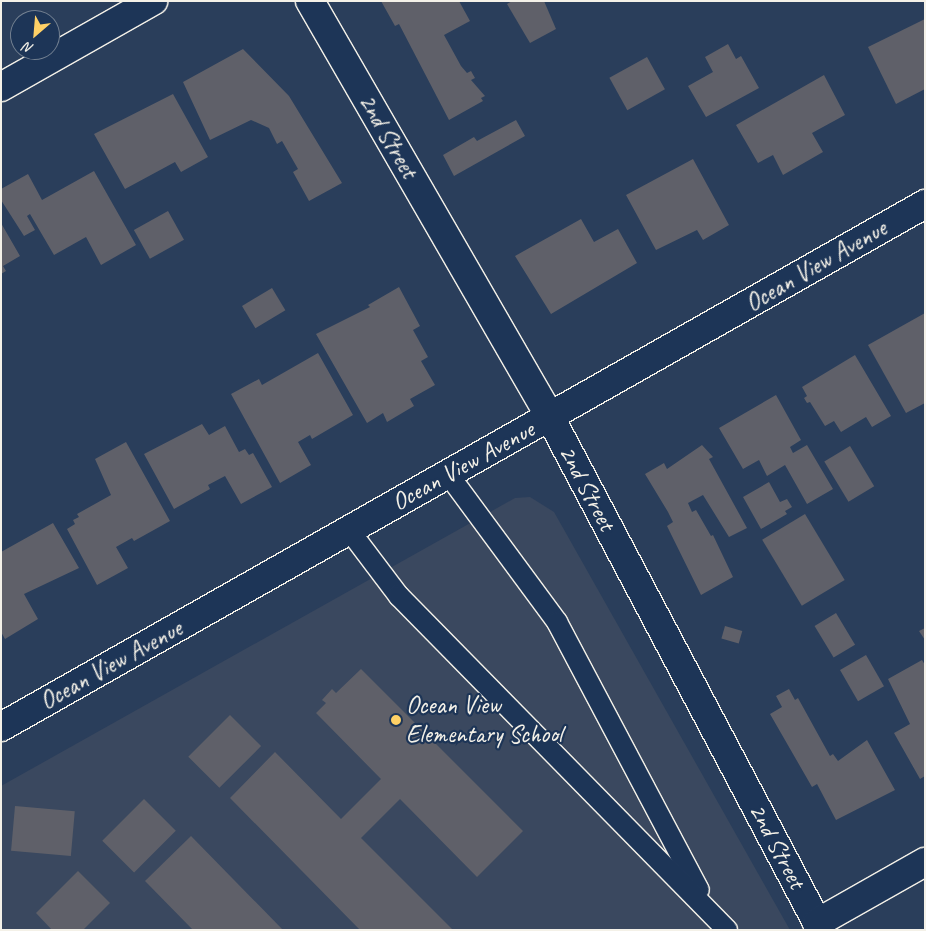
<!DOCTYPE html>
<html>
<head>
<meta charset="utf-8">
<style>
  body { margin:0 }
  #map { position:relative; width:926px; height:931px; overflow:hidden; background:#2a3e5b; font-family:Caveat,sans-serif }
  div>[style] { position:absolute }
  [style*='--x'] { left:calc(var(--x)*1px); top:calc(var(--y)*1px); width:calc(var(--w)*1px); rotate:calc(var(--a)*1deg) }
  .built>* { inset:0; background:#3a485f }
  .building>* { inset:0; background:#5f6069; transform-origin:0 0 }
  .roads { filter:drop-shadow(1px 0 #f4f1e8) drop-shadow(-1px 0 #f4f1e8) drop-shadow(0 1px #f4f1e8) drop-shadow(0 -1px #f4f1e8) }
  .service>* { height:20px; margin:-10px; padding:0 10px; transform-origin:10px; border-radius:10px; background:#1d3557 }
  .minor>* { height:28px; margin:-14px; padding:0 14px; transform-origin:14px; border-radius:14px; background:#1d3557 }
  .dots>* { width:14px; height:14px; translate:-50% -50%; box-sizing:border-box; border:2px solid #1d3557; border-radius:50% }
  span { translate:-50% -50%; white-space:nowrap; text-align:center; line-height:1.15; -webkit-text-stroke:4.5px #1d3557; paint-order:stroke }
  .street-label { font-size:25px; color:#f4f1e8 }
  .poi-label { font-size:25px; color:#f4f1e8 }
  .left { translate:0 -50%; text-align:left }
  .frame { position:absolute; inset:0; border:2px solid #f4f1e8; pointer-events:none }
  .north { position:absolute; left:10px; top:10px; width:50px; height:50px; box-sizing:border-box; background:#1d3557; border:1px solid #738091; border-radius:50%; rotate:207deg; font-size:14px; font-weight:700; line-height:20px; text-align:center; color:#f4f1e8 }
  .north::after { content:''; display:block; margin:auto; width:18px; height:22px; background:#ffd166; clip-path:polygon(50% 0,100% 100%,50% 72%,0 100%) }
</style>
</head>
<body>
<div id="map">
  <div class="built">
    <div style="clip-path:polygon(530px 497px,554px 512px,790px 930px,1px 930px,1px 786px,515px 498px)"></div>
  </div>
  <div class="building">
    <div style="clip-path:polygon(381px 1px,459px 1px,470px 21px,444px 35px,461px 66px,467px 73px,471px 71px,475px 78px,471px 80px,485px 96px,481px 98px,483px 101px,449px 120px,399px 24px,395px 26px)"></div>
    <div style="clip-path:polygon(512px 1px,544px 1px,556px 29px,530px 43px,507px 4px)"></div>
    <div style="clip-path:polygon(925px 19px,925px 89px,896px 104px,868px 47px)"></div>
    <div style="clip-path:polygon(728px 44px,736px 59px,741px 56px,759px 88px,706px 117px,688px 86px,713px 72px,705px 57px)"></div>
    <div style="clip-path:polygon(243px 49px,289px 96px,342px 183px,309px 201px,293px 172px,298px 169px,282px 141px,277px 144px,269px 128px,251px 120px,210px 140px,183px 82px)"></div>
    <div style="left:647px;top:57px;width:37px;height:43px;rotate:61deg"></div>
    <div style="clip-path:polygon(824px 75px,845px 115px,812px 133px,823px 152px,783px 175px,773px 155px,758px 163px,736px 125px)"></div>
    <div style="clip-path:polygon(173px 94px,208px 157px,181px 172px,175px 162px,125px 189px,94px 134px)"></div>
    <div style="clip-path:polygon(516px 120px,525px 136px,454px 176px,443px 155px,474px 137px,477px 141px)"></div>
    <div style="clip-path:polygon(693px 159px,729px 225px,703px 240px,697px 230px,656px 250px,626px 195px)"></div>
    <div style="clip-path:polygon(94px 171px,136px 245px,101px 265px,86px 237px,54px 255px,30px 214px,27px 216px,35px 230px,24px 236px,1px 200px,1px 189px,28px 174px,42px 200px)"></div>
    <div style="left:168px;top:211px;width:33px;height:39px;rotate:61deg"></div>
    <div style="clip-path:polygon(581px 219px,594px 242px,618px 229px,637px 263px,551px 314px,515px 256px)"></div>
    <div style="clip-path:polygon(1px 223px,20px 256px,3px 266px,6px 271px,1px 274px)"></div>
    <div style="clip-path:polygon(399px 287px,420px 326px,413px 330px,428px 357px,421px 361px,435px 385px,410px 399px,414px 406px,387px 422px,383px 413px,367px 423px,316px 334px,370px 307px,368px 305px)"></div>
    <div style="left:272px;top:288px;width:26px;height:35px;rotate:59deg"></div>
    <div style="clip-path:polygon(925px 313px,925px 403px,906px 413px,868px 345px)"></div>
    <div style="clip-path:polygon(318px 353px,353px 415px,312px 439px,310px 435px,298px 442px,311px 465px,280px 483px,231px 394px,259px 379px,262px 385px)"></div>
    <div style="clip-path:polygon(855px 355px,891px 416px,872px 427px,866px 417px,841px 432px,834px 421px,825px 426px,810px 402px,807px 403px,804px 398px,807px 396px,802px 387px)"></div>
    <div style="clip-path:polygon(776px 395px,801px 440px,790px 447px,793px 453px,807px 445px,833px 489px,807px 504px,785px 465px,767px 476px,759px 460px,743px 469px,719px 428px)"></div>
    <div style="clip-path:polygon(202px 424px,209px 435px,225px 426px,239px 452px,245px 449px,249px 455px,253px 453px,272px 487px,241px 504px,225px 476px,208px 485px,210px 489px,174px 509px,144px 454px)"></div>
    <div style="clip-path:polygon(126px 442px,170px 521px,134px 541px,132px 538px,116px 547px,128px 568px,97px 585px,67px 529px,75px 524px,73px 520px,79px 517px,77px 514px,111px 495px,95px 459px)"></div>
    <div style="clip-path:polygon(702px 445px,713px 457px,709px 459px,747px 528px,729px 537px,703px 495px,688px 503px,692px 512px,696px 510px,711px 536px,713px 535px,733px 577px,701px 595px,667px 526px,673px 522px,668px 512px,645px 474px,664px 463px,667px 469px)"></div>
    <div style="left:850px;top:446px;width:47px;height:30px;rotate:59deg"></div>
    <div style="clip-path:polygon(769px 482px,780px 502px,787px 499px,792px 507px,785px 511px,787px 514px,761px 529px,743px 497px)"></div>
    <div style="left:805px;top:514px;width:77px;height:50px;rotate:59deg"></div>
    <div style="clip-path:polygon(53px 523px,79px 568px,24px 594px,38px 619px,5px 639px,1px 632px,1px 552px)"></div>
    <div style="left:836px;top:613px;width:37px;height:25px;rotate:59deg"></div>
    <div style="left:725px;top:626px;width:18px;height:13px;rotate:16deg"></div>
    <div style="clip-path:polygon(925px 628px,925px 640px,919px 631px)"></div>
    <div style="left:866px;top:655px;width:36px;height:30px;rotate:60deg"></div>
    <div style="clip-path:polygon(922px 660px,925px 665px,925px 776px,920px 779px,894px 733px,910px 724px,888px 679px)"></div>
    <div style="clip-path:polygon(361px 669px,523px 831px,477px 877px,400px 799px,361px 838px,453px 930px,360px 930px,230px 798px,275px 752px,341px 819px,381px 779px,316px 713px,326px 703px,322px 700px,332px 689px,336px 693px)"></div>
    <div style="clip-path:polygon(789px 689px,795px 700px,798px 698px,830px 756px,833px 754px,838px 761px,867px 740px,895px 790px,836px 820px,817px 784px,812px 787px,770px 714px,782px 707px,776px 696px)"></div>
    <div style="left:230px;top:715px;width:44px;height:59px;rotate:45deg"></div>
    <div style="left:144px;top:799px;width:45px;height:59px;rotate:45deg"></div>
    <div style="left:15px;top:806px;width:60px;height:45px;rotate:5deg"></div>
    <div style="clip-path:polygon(191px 836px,283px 930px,193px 930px,145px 881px)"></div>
    <div style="clip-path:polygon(78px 871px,110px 903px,83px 930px,52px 930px,36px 913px)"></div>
  </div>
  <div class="roads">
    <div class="service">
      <div style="--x:448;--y:474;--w:184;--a:53.6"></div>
      <div style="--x:557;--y:622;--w:303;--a:62.1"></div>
      <div style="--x:349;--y:530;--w:83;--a:52.9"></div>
      <div style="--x:399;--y:596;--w:468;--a:45.5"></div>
    </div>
    <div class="minor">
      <div style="--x:310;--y:1;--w:480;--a:60"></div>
      <div style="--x:550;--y:417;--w:580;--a:62.15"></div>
      <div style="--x:1;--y:87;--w:175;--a:-29.5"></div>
      <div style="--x:1;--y:727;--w:1062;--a:-29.51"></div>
      <div style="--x:817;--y:923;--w:124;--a:-29.5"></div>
    </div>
  </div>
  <div class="dots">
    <div style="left:396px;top:720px;background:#ffd166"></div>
  </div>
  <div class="street-label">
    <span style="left:388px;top:136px;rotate:60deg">2nd Street</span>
    <span style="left:816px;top:266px;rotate:-30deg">Ocean View Avenue</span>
    <span style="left:463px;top:466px;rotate:-29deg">Ocean View Avenue</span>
    <span style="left:587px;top:488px;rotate:62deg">2nd Street</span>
    <span style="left:111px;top:665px;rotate:-29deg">Ocean View Avenue</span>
    <span style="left:777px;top:846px;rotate:62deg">2nd Street</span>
  </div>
  <div class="poi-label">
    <span class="left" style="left:406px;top:720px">Ocean View<br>Elementary School</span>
  </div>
  <div class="frame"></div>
  <div class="north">N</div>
</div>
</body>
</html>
